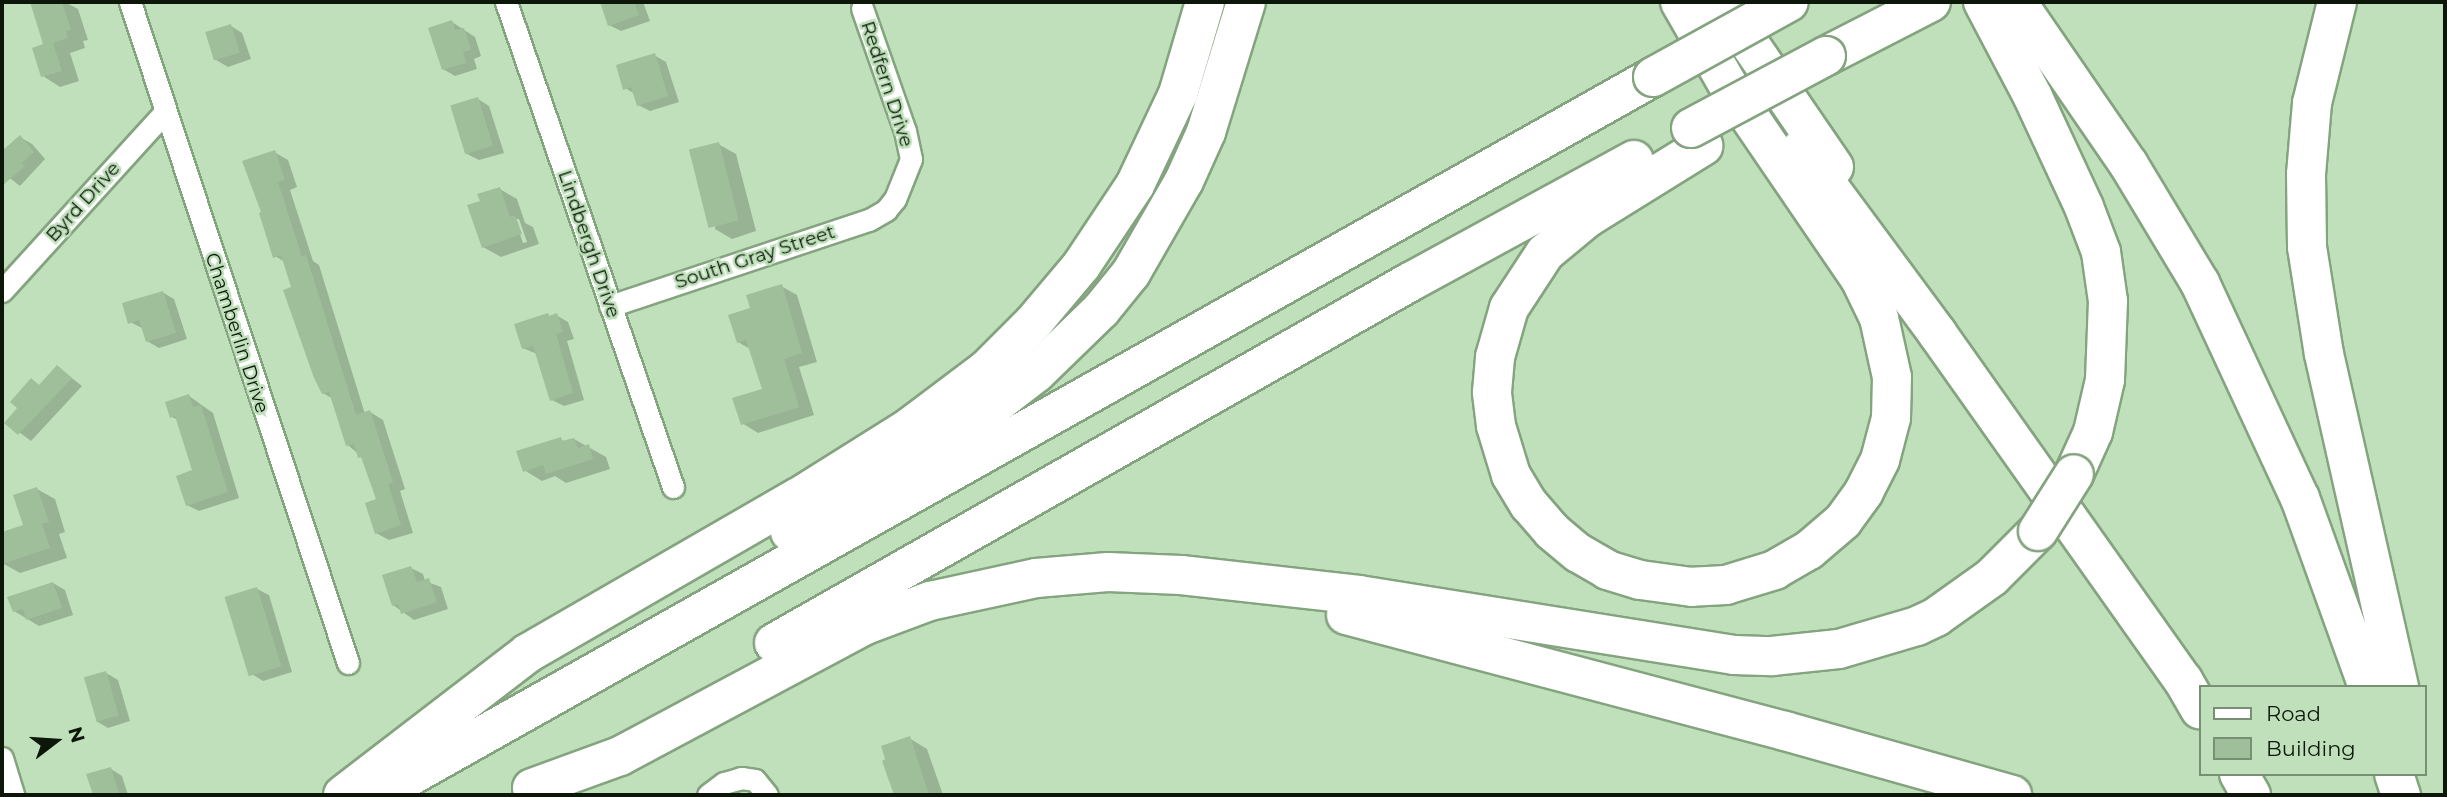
<!DOCTYPE html>
<html>
<head>
<meta charset="utf-8">
<style>
  body { margin:0 }
  #map { position:relative; width:2447px; height:797px; overflow:hidden; background:#bfe0ba; font-family:Montserrat,sans-serif }
  div>[style] { position:absolute }
  [style*='--x'] { left:calc(var(--x)*1px); top:calc(var(--y)*1px); width:calc(var(--w)*1px); rotate:calc(var(--a)*1deg) }
  .shadow>* { inset:0; background:#0003 }
  .building>* { inset:0; background:#9fbf9a; transform-origin:0 0 }
  .roads { filter:drop-shadow(2px 0 #84a37f) drop-shadow(-2px 0 #84a37f) drop-shadow(0 2px #84a37f) drop-shadow(0 -2px #84a37f) }
  .street>* { height:21px; margin:-10.5px; padding:0 10.5px; transform-origin:10.5px; border-radius:10.5px; background:#fff }
  .highway>* { height:38px; margin:-19px; padding:0 19px; transform-origin:19px; border-radius:19px; background:#fff }
  .bridges { filter:drop-shadow(2px 0 #84a37f) drop-shadow(-2px 0 #84a37f) drop-shadow(0 2px #84a37f) drop-shadow(0 -2px #84a37f) }
  .highway-bridge>* { height:38px; margin:-19px; padding:0 19px; transform-origin:19px; border-radius:19px; background:#fff }
  span { translate:-50% -50%; white-space:nowrap; text-align:center; line-height:1.15; -webkit-text-stroke:5px #bfe0ba; paint-order:stroke }
  .street-label { font-size:19px; color:#0c170a }
  .frame { position:absolute; inset:0; border:4px solid #0c170a; pointer-events:none }
  .legend { position:absolute; left:2199px; top:685px; width:228px; height:91px; box-sizing:border-box; background:#bfe0ba; border:2px solid #779074; margin:0; padding:9px 12px; list-style:none; font-size:21px; color:#0c170a }
  .legend li { display:flex; align-items:center; gap:14px; height:35px }
  .legend b { width:35px; border:2px solid #779074 }
  .north { position:absolute; left:21px; top:706px; width:70px; height:70px; -webkit-text-stroke:5px #bfe0ba; paint-order:stroke; rotate:73deg; font-size:19px; font-weight:700; line-height:28px; text-align:center; color:#0c170a }
  .north::after { content:''; display:block; margin:auto; width:24px; height:32px; background:#0c170a; clip-path:polygon(50% 0,100% 100%,50% 72%,0 100%) }
</style>
</head>
<body>
<div id="map">
  <div class="shadow">
    <div style="clip-path:polygon(46px 2px,65px 2px,78px 9px,88px 40px,83px 41px,85px 48px,70px 53px,79px 81px,60px 87px,43px 76px,45px 45px,33px 4px)"></div>
    <div style="clip-path:polygon(603px 2px,643px 2px,650px 21px,621px 31px,609px 25px)"></div>
    <div style="clip-path:polygon(452px 22px,475px 37px,481px 56px,474px 59px,477px 69px,455px 76px,443px 69px)"></div>
    <div style="clip-path:polygon(231px 26px,242px 33px,251px 59px,228px 67px,216px 60px)"></div>
    <div style="clip-path:polygon(654px 55px,666px 62px,679px 102px,650px 111px,638px 105px,635px 94px,625px 88px)"></div>
    <div style="clip-path:polygon(478px 99px,489px 106px,504px 153px,479px 160px,467px 154px)"></div>
    <div style="clip-path:polygon(20px 137px,32px 144px,45px 159px,20px 186px,2px 172px,2px 153px)"></div>
    <div style="clip-path:polygon(718px 144px,736px 154px,756px 231px,732px 239px,715px 229px)"></div>
    <div style="clip-path:polygon(274px 152px,288px 160px,297px 187px,290px 190px,313px 261px,319px 265px,365px 414px,370px 412px,383px 420px,405px 489px,400px 491px,413px 533px,389px 540px,376px 533px,378px 501px,364px 459px,348px 445px,333px 399px,323px 393px,285px 262px,275px 256px)"></div>
    <div style="clip-path:polygon(evenodd,500px 189px,517px 199px,525px 223px,533px 227px,539px 244px,501px 257px,483px 247px,482px 202px,500px 189px,515px 219px,519px 219px,527px 242px,523px 243px,515px 219px)"></div>
    <div style="clip-path:polygon(781px 286px,797px 295px,817px 362px,799px 367px,814px 415px,758px 433px,742px 423px,764px 390px,750px 349px,738px 342px,752px 309px)"></div>
    <div style="clip-path:polygon(162px 292px,174px 299px,187px 339px,159px 348px,147px 341px,144px 329px,130px 322px)"></div>
    <div style="clip-path:polygon(556px 315px,568px 322px,574px 339px,567px 341px,584px 400px,564px 406px,552px 400px,537px 354px,523px 348px)"></div>
    <div style="clip-path:polygon(58px 367px,82px 386px,31px 441px,7px 423px,19px 408px,31px 380px,41px 386px)"></div>
    <div style="clip-path:polygon(189px 396px,213px 413px,239px 498px,199px 511px,187px 505px,194px 471px,178px 420px,172px 417px)"></div>
    <div style="clip-path:polygon(560px 439px,566px 442px,574px 439px,606px 457px,610px 469px,566px 483px,555px 476px,542px 481px,524px 470px)"></div>
    <div style="clip-path:polygon(37px 489px,55px 499px,65px 532px,59px 534px,67px 558px,20px 573px,2px 563px,2px 534px,25px 527px)"></div>
    <div style="clip-path:polygon(411px 568px,423px 574px,425px 581px,441px 587px,448px 609px,414px 620px,393px 605px)"></div>
    <div style="clip-path:polygon(53px 583px,65px 590px,73px 615px,39px 626px,14px 611px)"></div>
    <div style="clip-path:polygon(257px 589px,269px 595px,292px 672px,263px 681px,252px 674px)"></div>
    <div style="clip-path:polygon(106px 673px,118px 680px,130px 721px,108px 728px,96px 721px)"></div>
    <div style="clip-path:polygon(909px 738px,927px 749px,943px 795px,895px 795px,884px 762px)"></div>
    <div style="clip-path:polygon(111px 769px,122px 776px,128px 795px,95px 795px,88px 775px)"></div>
  </div>
  <div class="building">
    <div style="clip-path:polygon(30px 2px,62px 2px,71px 30px,66px 31px,68px 38px,53px 43px,62px 71px,41px 77px,32px 48px,43px 44px)"></div>
    <div style="clip-path:polygon(600px 2px,634px 2px,639px 15px,608px 26px)"></div>
    <div style="clip-path:polygon(452px 20px,455px 30px,464px 28px,471px 50px,463px 52px,466px 63px,442px 70px,428px 28px)"></div>
    <div style="left:231px;top:24px;width:30px;height:27px;rotate:73deg"></div>
    <div style="clip-path:polygon(655px 53px,668px 96px,637px 106px,631px 87px,623px 90px,616px 65px)"></div>
    <div style="left:478px;top:97px;width:51px;height:29px;rotate:73deg"></div>
    <div style="clip-path:polygon(20px 135px,34px 152px,22px 163px,25px 166px,2px 186px,2px 151px)"></div>
    <div style="left:719px;top:142px;width:81px;height:31px;rotate:76deg"></div>
    <div style="clip-path:polygon(275px 150px,285px 180px,278px 182px,302px 257px,306px 255px,356px 415px,370px 410px,393px 482px,388px 484px,401px 525px,375px 534px,365px 503px,376px 499px,361px 457px,358px 458px,354px 444px,346px 446px,329px 392px,322px 394px,314px 378px,283px 290px,291px 287px,281px 255px,273px 258px,259px 213px,261px 212px,242px 161px)"></div>
    <div style="clip-path:polygon(500px 187px,510px 217px,515px 215px,522px 234px,482px 248px,467px 205px,480px 201px,477px 194px)"></div>
    <div style="clip-path:polygon(782px 284px,802px 353px,784px 359px,799px 407px,741px 425px,732px 398px,762px 389px,746px 340px,737px 343px,728px 315px,750px 308px,746px 295px)"></div>
    <div style="clip-path:polygon(163px 291px,176px 333px,146px 342px,139px 320px,128px 324px,122px 303px)"></div>
    <div style="clip-path:polygon(548px 313px,549px 316px,557px 313px,563px 332px,556px 334px,573px 393px,550px 401px,533px 346px,522px 349px,514px 324px)"></div>
    <div style="clip-path:polygon(57px 365px,72px 378px,18px 435px,4px 423px,17px 408px,10px 402px,31px 378px,39px 385px)"></div>
    <div style="clip-path:polygon(189px 394px,193px 407px,201px 405px,228px 492px,186px 506px,176px 476px,192px 470px,175px 416px,170px 418px,165px 402px)"></div>
    <div style="clip-path:polygon(561px 437px,562px 441px,574px 438px,578px 448px,589px 444px,593px 459px,546px 474px,543px 465px,523px 472px,516px 451px)"></div>
    <div style="clip-path:polygon(37px 487px,49px 522px,42px 524px,50px 548px,2px 564px,2px 532px,23px 525px,13px 495px)"></div>
    <div style="clip-path:polygon(411px 566px,417px 582px,429px 578px,437px 602px,401px 614px,398px 604px,392px 606px,382px 575px)"></div>
    <div style="clip-path:polygon(53px 582px,62px 608px,26px 620px,23px 609px,13px 612px,7px 597px)"></div>
    <div style="left:257px;top:587px;width:83px;height:34px;rotate:73deg"></div>
    <div style="left:106px;top:671px;width:46px;height:23px;rotate:74deg"></div>
    <div style="clip-path:polygon(910px 736px,929px 795px,894px 795px,882px 761px,885px 759px,881px 746px)"></div>
    <div style="clip-path:polygon(111px 767px,119px 795px,93px 795px,86px 774px)"></div>
  </div>
  <div class="roads">
    <div class="street">
      <div style="--x:130;--y:2;--w:696;--a:71.75"></div>
      <div style="--x:506;--y:2;--w:513;--a:71"></div>
      <div style="--x:2;--y:291;--w:241;--a:-47.7"></div>
      <div style="--x:610;--y:306;--w:273;--a:-18.4"></div>
      <div style="--x:869;--y:220;--w:20;--a:-30"></div>
      <div style="--x:886;--y:210;--w:14;--a:-51"></div>
      <div style="--x:895;--y:199;--w:43;--a:-68.2"></div>
      <div style="--x:911;--y:159;--w:29;--a:-102"></div>
      <div style="--x:905;--y:131;--w:130;--a:-109.3"></div>
      <div style="--x:2;--y:758;--w:39;--a:73"></div>
      <div style="--x:708;--y:795;--w:20;--a:-37"></div>
      <div style="--x:724;--y:783;--w:18;--a:-16"></div>
      <div style="--x:741;--y:778;--w:14;--a:8"></div>
      <div style="--x:755;--y:780;--w:19;--a:51"></div>
    </div>
    <div class="highway">
      <div style="--x:1680;--y:2;--w:98;--a:60"></div>
      <div style="--x:1729;--y:87;--w:232;--a:55.7"></div>
      <div style="--x:1860;--y:279;--w:43;--a:64"></div>
      <div style="--x:1879;--y:318;--w:60;--a:77.6"></div>
      <div style="--x:1892;--y:377;--w:41;--a:91.4"></div>
      <div style="--x:1891;--y:418;--w:43;--a:104.7"></div>
      <div style="--x:1880;--y:460;--w:36;--a:117"></div>
      <div style="--x:1864;--y:492;--w:36;--a:126"></div>
      <div style="--x:1843;--y:521;--w:45;--a:139.5"></div>
      <div style="--x:1809;--y:550;--w:39;--a:150"></div>
      <div style="--x:1775;--y:570;--w:51;--a:163"></div>
      <div style="--x:1726;--y:585;--w:34;--a:177"></div>
      <div style="--x:1692;--y:587;--w:52;--a:-172.3"></div>
      <div style="--x:1640;--y:580;--w:34;--a:-163"></div>
      <div style="--x:1608;--y:570;--w:34;--a:-150"></div>
      <div style="--x:1578;--y:553;--w:34;--a:-140"></div>
      <div style="--x:1552;--y:531;--w:35;--a:-131"></div>
      <div style="--x:1529;--y:505;--w:35;--a:-121"></div>
      <div style="--x:1511;--y:475;--w:51;--a:-107"></div>
      <div style="--x:1496;--y:426;--w:34;--a:-97"></div>
      <div style="--x:1492;--y:392;--w:35;--a:-85"></div>
      <div style="--x:1495;--y:357;--w:51;--a:-74.1"></div>
      <div style="--x:1509;--y:308;--w:66;--a:-56.8"></div>
      <div style="--x:1545;--y:253;--w:55;--a:-39.8"></div>
      <div style="--x:1587;--y:218;--w:137;--a:-31.8"></div>
      <div style="--x:1721;--y:2;--w:200;--a:55.6"></div>
      <div style="--x:1983;--y:2;--w:107;--a:62.2"></div>
      <div style="--x:2033;--y:97;--w:121;--a:65.1"></div>
      <div style="--x:2084;--y:207;--w:48;--a:69.3"></div>
      <div style="--x:2101;--y:252;--w:49;--a:81.9"></div>
      <div style="--x:2108;--y:301;--w:79;--a:92.2"></div>
      <div style="--x:2105;--y:380;--w:53;--a:103"></div>
      <div style="--x:2093;--y:432;--w:46;--a:114.3"></div>
      <div style="--x:2017;--y:2;--w:198;--a:55.5"></div>
      <div style="--x:2129;--y:165;--w:138;--a:59"></div>
      <div style="--x:2200;--y:283;--w:237;--a:65.1"></div>
      <div style="--x:2300;--y:498;--w:201;--a:70.2"></div>
      <div style="--x:2337;--y:2;--w:104;--a:103.9"></div>
      <div style="--x:2312;--y:103;--w:71;--a:94.8"></div>
      <div style="--x:2306;--y:174;--w:73;--a:89.2"></div>
      <div style="--x:2307;--y:247;--w:108;--a:81"></div>
      <div style="--x:2324;--y:354;--w:341;--a:77.3"></div>
      <div style="--x:1826;--y:56;--w:118;--a:-27.2"></div>
      <div style="--x:1801;--y:149;--w:229;--a:53.5"></div>
      <div style="--x:1937;--y:333;--w:425;--a:54.7"></div>
      <div style="--x:2183;--y:680;--w:34;--a:60"></div>
      <div style="--x:790;--y:532;--w:179;--a:-29.9"></div>
      <div style="--x:945;--y:443;--w:115;--a:-37.6"></div>
      <div style="--x:1036;--y:373;--w:91;--a:-44.1"></div>
      <div style="--x:1101;--y:310;--w:48;--a:-51"></div>
      <div style="--x:1131;--y:273;--w:106;--a:-60.1"></div>
      <div style="--x:1184;--y:181;--w:54;--a:-65.8"></div>
      <div style="--x:1206;--y:132;--w:136;--a:-72.9"></div>
      <div style="--x:1346;--y:615;--w:454;--a:14.8"></div>
      <div style="--x:1785;--y:731;--w:236;--a:15.7"></div>
      <div style="--x:774;--y:643;--w:731;--a:-29.58"></div>
      <div style="--x:1410;--y:282;--w:255;--a:-28.6"></div>
      <div style="--x:2239;--y:774;--w:24;--a:60"></div>
      <div style="--x:2394;--y:774;--w:22;--a:72"></div>
      <div style="--x:532;--y:788;--w:94;--a:-20"></div>
      <div style="--x:620;--y:756;--w:276;--a:-28.1"></div>
      <div style="--x:863;--y:626;--w:72;--a:-20.5"></div>
      <div style="--x:930;--y:601;--w:108;--a:-12.2"></div>
      <div style="--x:1036;--y:578;--w:72;--a:-4.8"></div>
      <div style="--x:1108;--y:572;--w:73;--a:2.4"></div>
      <div style="--x:1181;--y:575;--w:179;--a:6.4"></div>
      <div style="--x:1359;--y:595;--w:380;--a:9.1"></div>
      <div style="--x:1734;--y:655;--w:38;--a:2"></div>
      <div style="--x:1772;--y:656;--w:67;--a:-6"></div>
      <div style="--x:1839;--y:649;--w:81;--a:-16.4"></div>
      <div style="--x:1917;--y:626;--w:21;--a:-25"></div>
      <div style="--x:1936;--y:617;--w:69;--a:-35.5"></div>
      <div style="--x:1992;--y:577;--w:65;--a:-45"></div>
      <div style="--x:343;--y:795;--w:233;--a:-37.5"></div>
      <div style="--x:528;--y:653;--w:310;--a:-30"></div>
      <div style="--x:797;--y:498;--w:133;--a:-32.1"></div>
      <div style="--x:910;--y:427;--w:96;--a:-37"></div>
      <div style="--x:987;--y:369;--w:65;--a:-45"></div>
      <div style="--x:1033;--y:323;--w:75;--a:-49.9"></div>
      <div style="--x:1081;--y:266;--w:97;--a:-56.3"></div>
      <div style="--x:1135;--y:185;--w:101;--a:-64.7"></div>
      <div style="--x:1178;--y:94;--w:96;--a:-73.6"></div>
      <div style="--x:371;--y:795;--w:38;--a:-25"></div>
      <div style="--x:405;--y:779;--w:1432;--a:-29.36"></div>
    </div>
  </div>
  <div class="bridges">
    <div class="highway-bridge">
      <div style="--x:1653;--y:77;--w:155;--a:-28.9"></div>
      <div style="--x:1691;--y:128;--w:153;--a:-28.1"></div>
      <div style="--x:2038;--y:531;--w:67;--a:-57.7"></div>
    </div>
  </div>
  <div class="street-label">
    <span style="left:887px;top:84px;rotate:72deg">Redfern Drive</span>
    <span style="left:83px;top:202px;rotate:-48deg">Byrd Drive</span>
    <span style="left:589px;top:244px;rotate:71deg">Lindbergh Drive</span>
    <span style="left:755px;top:257px;rotate:-18deg">South Gray Street</span>
    <span style="left:237px;top:333px;rotate:72deg">Chamberlin Drive</span>
  </div>
  <div class="frame"></div>
  <ul class="legend">
  <li><b style="height:9px;background:#fff"></b>Road</li>
  <li><b style="height:19px;background:#9fbf9a"></b>Building</li>
  </ul>
  <div class="north">N</div>
</div>
</body>
</html>
